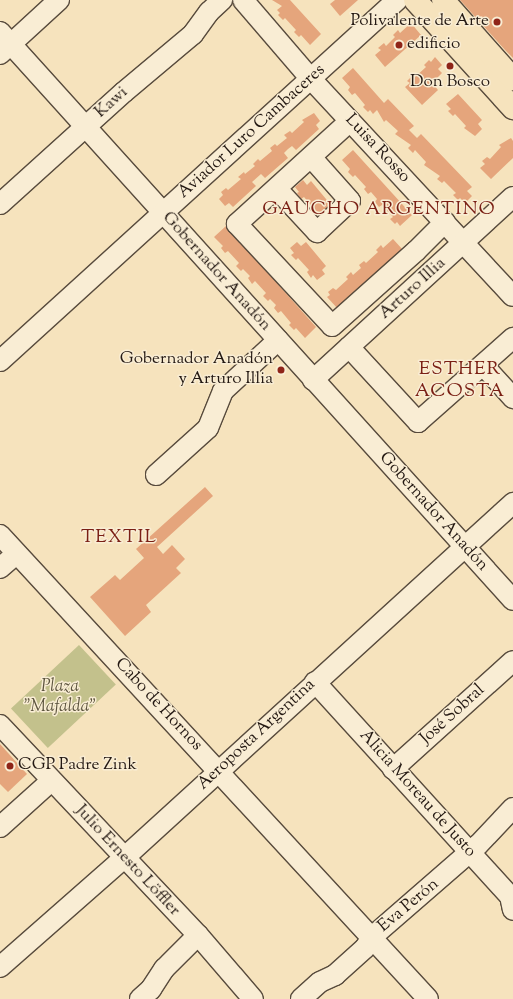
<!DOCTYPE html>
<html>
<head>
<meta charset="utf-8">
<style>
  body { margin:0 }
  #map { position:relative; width:513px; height:999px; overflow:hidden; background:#f6e3bd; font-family:"Sorts Mill Goudy",serif }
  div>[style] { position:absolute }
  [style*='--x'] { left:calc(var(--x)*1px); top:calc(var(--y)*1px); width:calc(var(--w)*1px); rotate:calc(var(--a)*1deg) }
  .green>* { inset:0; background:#c3c18c; transform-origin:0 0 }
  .building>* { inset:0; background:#e5a57c }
  .roads { filter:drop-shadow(1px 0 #584b3d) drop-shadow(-1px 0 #584b3d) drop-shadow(0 1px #584b3d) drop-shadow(0 -1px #584b3d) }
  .minor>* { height:20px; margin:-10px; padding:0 10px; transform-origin:10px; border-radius:10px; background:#f9edd4 }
  .major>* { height:22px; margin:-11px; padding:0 11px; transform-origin:11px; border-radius:11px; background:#f6e3bd }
  .dots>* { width:11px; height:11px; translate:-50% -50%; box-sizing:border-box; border:2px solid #f9edd4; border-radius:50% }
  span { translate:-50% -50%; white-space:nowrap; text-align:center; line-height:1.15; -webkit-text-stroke:3px #f9edd4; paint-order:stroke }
  .poi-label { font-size:17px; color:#231812 }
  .right { translate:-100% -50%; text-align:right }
  .left { translate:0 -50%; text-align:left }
  .street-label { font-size:17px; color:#231812 }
  .park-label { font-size:17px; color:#5b533d; font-style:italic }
  .quarter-label { font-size:19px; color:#7a1f14; letter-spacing:1px }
</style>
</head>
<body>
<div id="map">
  <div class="green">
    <div style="left:79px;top:645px;width:54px;height:93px;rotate:47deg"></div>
  </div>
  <div class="building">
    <div style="clip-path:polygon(272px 0,290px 0,321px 34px,310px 45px,301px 35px,299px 37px,294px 32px,296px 30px,285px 18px,283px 20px,278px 15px,280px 13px,277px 10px,282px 6px)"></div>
    <div style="clip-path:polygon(335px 0,358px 0,340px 16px,330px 4px)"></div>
    <div style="clip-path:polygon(460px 0,513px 0,513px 58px,506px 51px)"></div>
    <div style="clip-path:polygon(411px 23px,421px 35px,385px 67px,375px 55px,381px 50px,378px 48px,384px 43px,386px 46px,395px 37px,393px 35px,398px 30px,400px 33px)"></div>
    <div style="clip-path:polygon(435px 57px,442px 65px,438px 69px,442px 73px,432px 83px,438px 90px,422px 105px,405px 87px,410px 83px,407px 81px,412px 76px,414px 78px,426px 67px,424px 65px,429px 60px,431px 62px)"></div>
    <div style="clip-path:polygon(353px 68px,384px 103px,388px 99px,414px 126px,409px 130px,417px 138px,421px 134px,472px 187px,467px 191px,472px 196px,465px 203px,460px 198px,458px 200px,453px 195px,456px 193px,444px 181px,442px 183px,437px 179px,440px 176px,424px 165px,426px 162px,415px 150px,413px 153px,408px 148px,411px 145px,395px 134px,398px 131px,386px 120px,384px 122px,377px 110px,373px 114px,370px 110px,368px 112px,363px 107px,365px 105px,355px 93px,352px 95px,348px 90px,350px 87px,342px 78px)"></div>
    <div style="clip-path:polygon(458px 94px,482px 120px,478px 124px,482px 129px,475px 136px,464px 128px,466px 126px,455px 114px,453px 116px,448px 111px,451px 109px,446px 104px)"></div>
    <div style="clip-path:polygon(314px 113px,320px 121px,316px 125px,319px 129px,296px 150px,292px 146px,288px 149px,284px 153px,288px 158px,265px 178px,261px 174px,252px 182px,256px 186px,233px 207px,229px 203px,225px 206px,219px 199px,223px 195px,221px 192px,226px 188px,228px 190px,241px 179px,238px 177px,244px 172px,245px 174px,255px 166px,253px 164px,258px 159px,260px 161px,272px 151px,270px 148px,275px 144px,277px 146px,287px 138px,284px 135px,290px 131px,292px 133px,304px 122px,302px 120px)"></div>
    <div style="clip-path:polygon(511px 138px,513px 141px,513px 158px,491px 179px,480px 168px,485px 164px,482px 161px,487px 157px,490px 159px,501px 147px,499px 145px)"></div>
    <div style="clip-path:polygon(353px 150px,412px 215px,400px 226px,397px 222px,395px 224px,390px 219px,393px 217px,382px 205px,379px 207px,375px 202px,377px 199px,371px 192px,368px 194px,364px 189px,366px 187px,355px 175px,353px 177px,348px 172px,350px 169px,342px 160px)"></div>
    <div style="clip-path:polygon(303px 180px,307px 185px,311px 181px,331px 205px,327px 209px,331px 212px,323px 219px,319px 214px,316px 216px,312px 211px,314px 209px,304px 197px,301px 199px,297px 193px,299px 192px,295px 187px)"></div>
    <div style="clip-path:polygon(226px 226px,316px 327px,305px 338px,296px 328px,294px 330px,289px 325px,291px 323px,281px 311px,278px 313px,274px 308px,276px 305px,270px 299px,268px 301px,263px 296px,266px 293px,255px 281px,252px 284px,248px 278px,250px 276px,243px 269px,241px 271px,236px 266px,239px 263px,228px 251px,225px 253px,221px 248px,223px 246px,214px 237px)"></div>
    <div style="clip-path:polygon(393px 239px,403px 250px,338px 309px,327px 297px,330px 295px,328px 292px,333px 288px,336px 290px,348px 279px,346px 277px,351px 272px,353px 275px,361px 268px,359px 265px,364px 261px,366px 263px,378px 252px,376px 250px,381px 245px,383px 248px)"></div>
    <div style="clip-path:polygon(297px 242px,301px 246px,306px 242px,326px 266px,322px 270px,325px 274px,317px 280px,313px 275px,311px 278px,307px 272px,309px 270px,298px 258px,296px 260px,291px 255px,294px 253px,290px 248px)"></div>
    <div style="clip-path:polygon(205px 487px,213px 496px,157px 547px,163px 554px,172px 545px,185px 559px,176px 568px,181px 573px,146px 605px,151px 612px,125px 636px,90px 597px,115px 575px,120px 580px,144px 558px,136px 549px)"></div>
    <div style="clip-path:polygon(0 744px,27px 774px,8px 792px,0 784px)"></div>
  </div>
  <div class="roads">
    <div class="minor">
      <div style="--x:243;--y:0;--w:104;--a:49.3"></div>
      <div style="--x:311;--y:79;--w:296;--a:47.1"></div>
      <div style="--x:0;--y:32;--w:765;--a:47.91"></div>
      <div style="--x:0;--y:54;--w:80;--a:-42.5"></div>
      <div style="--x:350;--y:121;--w:153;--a:137.7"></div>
      <div style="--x:237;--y:224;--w:139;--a:47"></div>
      <div style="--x:332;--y:326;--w:113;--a:-41.8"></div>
      <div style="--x:416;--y:251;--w:41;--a:-45"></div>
      <div style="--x:277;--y:189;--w:59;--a:47.1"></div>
      <div style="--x:317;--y:232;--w:45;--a:-43.2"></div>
      <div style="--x:350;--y:201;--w:59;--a:-131.6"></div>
      <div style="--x:0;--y:204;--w:167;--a:-42.1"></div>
      <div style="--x:124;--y:92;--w:90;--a:-40"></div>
      <div style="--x:193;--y:34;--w:27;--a:-54"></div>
      <div style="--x:209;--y:12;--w:18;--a:-43"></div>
      <div style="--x:349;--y:347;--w:102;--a:47.4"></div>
      <div style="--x:418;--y:422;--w:127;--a:-41.5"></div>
      <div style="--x:0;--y:361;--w:537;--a:-42.28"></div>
      <div style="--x:483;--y:365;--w:45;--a:47.7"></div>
      <div style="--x:313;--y:380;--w:271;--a:-42.5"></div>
      <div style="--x:156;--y:475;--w:70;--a:-42.1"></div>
      <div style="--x:208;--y:428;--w:40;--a:-68"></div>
      <div style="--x:223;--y:391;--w:75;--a:-42.8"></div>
      <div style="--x:0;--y:535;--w:631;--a:47.31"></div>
      <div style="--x:0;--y:568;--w:21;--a:-41"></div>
      <div style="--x:315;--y:682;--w:290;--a:47.7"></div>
      <div style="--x:510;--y:896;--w:14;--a:78"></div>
      <div style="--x:0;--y:725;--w:289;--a:46.7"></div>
      <div style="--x:198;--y:935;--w:84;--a:49.3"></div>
      <div style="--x:393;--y:769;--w:161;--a:-42"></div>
      <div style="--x:0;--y:827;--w:69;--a:-42"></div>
      <div style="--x:0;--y:967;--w:165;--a:-41.3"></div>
      <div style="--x:124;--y:858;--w:527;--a:-42.38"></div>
      <div style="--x:140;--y:999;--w:15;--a:-42"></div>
      <div style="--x:151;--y:989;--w:24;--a:-57"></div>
      <div style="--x:164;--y:969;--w:48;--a:-45"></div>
      <div style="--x:301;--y:999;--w:25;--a:-42"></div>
      <div style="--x:320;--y:982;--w:17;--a:-25"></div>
      <div style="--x:335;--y:975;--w:40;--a:-42"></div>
      <div style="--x:365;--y:948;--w:13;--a:-58"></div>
      <div style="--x:372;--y:937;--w:140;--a:-41"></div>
      <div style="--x:478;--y:845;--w:51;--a:-46.6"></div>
    </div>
    <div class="major">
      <div style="--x:415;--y:0;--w:146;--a:47.8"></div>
      <div style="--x:443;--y:0;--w:106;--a:48.5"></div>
    </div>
  </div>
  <div class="dots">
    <div style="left:497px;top:22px;background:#8f2418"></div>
    <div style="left:399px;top:45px;background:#8f2418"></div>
    <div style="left:450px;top:66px;background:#8f2418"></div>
    <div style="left:281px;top:370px;background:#8f2418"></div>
    <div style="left:10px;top:766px;background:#8f2418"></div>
  </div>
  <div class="poi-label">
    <span class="right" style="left:489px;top:22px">Polivalente de Arte</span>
    <span class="left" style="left:407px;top:45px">edificio</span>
    <span style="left:450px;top:83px">Don Bosco</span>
    <span class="right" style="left:273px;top:370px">Gobernador Anadón<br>y Arturo Illia</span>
    <span class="left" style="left:18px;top:766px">CGP Padre Zink</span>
  </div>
  <div class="street-label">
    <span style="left:112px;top:103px;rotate:-42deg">Kawi</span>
    <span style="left:252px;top:132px;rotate:-42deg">Aviador Luro Cambaceres</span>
    <span style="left:377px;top:149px;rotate:47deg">Luisa Rosso</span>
    <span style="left:216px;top:272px;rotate:48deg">Gobernador Anadón</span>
    <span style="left:413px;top:289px;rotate:-42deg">Arturo Illia</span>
    <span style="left:433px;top:512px;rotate:48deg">Gobernador Anadón</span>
    <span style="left:158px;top:705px;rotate:47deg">Cabo de Hornos</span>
    <span style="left:453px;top:715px;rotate:-42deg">José Sobral</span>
    <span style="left:257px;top:735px;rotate:-43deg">Aeroposta Argentina</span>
    <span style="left:417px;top:794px;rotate:48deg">Alicia Moreau de Justo</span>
    <span style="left:127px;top:861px;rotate:47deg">Julio Ernesto Löffler</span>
    <span style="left:409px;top:906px;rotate:-40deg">Eva Perón</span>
  </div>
  <div class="park-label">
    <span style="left:60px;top:698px">Plaza<br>"Mafalda"</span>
  </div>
  <div class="quarter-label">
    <span style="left:379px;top:210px">GAUCHO ARGENTINO</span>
    <span style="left:460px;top:381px">ESTHER<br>ACOSTA</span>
    <span style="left:119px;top:538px">TEXTIL</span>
  </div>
</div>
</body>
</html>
